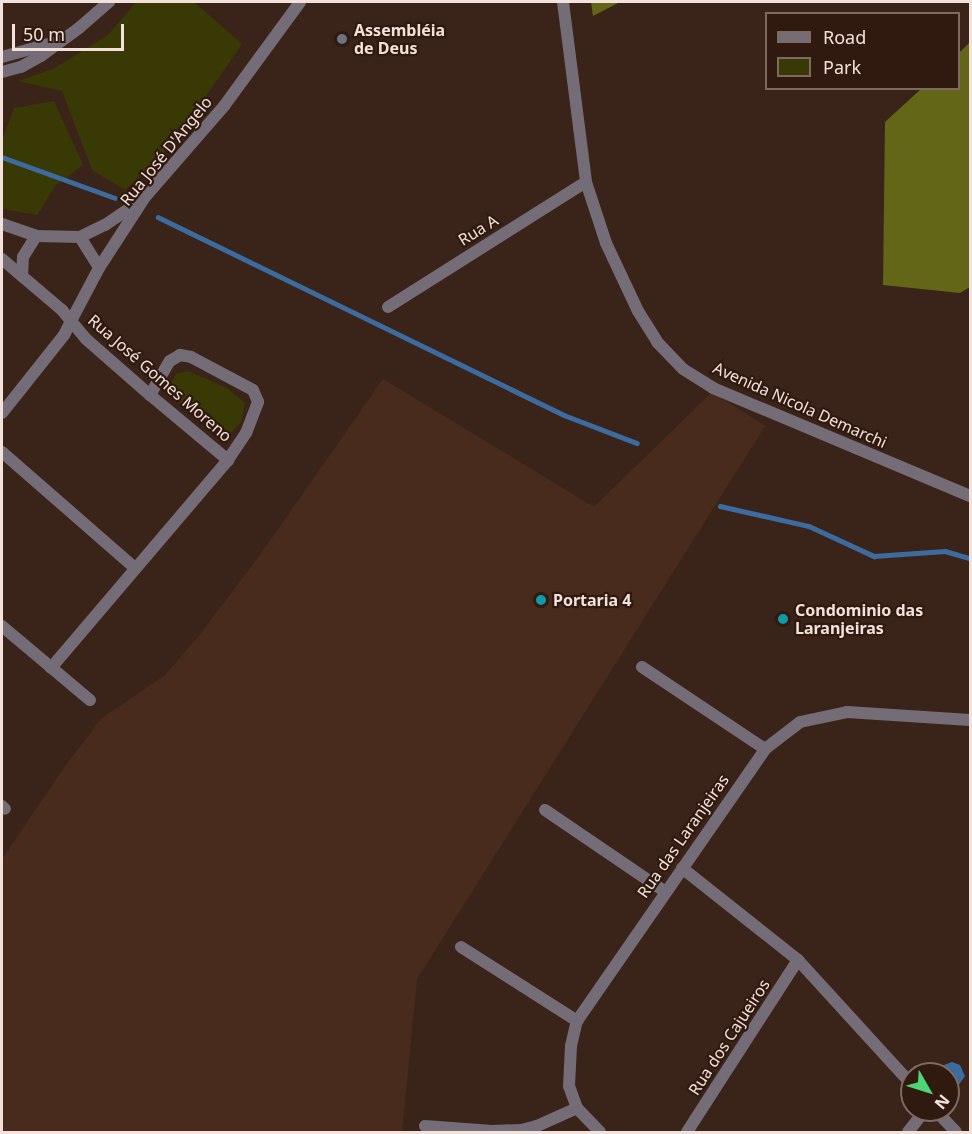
<!DOCTYPE html>
<html>
<head>
<meta charset="utf-8">
<style>
  body { margin:0 }
  #map { position:relative; width:972px; height:1134px; overflow:hidden; background:#3a2419; font-family:"Noto Sans",sans-serif }
  div>[style] { position:absolute }
  [style*='--x'] { left:calc(var(--x)*1px); top:calc(var(--y)*1px); width:calc(var(--w)*1px); rotate:calc(var(--a)*1deg) }
  .built>* { inset:0; background:#482b1d }
  .green>* { inset:0; background:#383905 }
  .forest>* { inset:0; background:#646617 }
  .water>* { inset:0; background:#3c6b9f }
  .stream>* { height:4.5px; margin:-2.25px; padding:0 2.25px; transform-origin:2.25px; border-radius:2.25px; background:#3c6b9f }
  .minor>* { height:12px; margin:-6px; padding:0 6px; transform-origin:6px; border-radius:6px; background:#746c76 }
  .tertiary>* { height:12px; margin:-6px; padding:0 6px; transform-origin:6px; border-radius:6px; background:#746c76 }
  .dots>* { width:16px; height:16px; translate:-50% -50%; box-sizing:border-box; border:3px solid #301a10; border-radius:50% }
  span { translate:-50% -50%; white-space:nowrap; text-align:center; line-height:1.15; -webkit-text-stroke:4.5px #301a10; paint-order:stroke }
  .poi-label { font-size:16px; color:#f2e2db; font-weight:700 }
  .left { translate:0 -50%; text-align:left }
  .street-label { font-size:16px; color:#f2e2db }
  .frame { position:absolute; inset:0; border:3px solid #f2e2db; pointer-events:none }
  .legend { position:absolute; left:765px; top:12px; width:195px; height:78px; box-sizing:border-box; background:#301a10; border:2px solid #7e6a61; margin:0; padding:8px 10px; list-style:none; font-size:18px; color:#f2e2db }
  .legend li { display:flex; align-items:center; gap:12px; height:30px }
  .legend b { width:30px; border:2px solid #7e6a61 }
  .north { position:absolute; left:900px; top:1062px; width:60px; height:60px; box-sizing:border-box; background:#301a10; border:2px solid #7e6a61; border-radius:50%; rotate:129deg; font-size:16px; font-weight:700; line-height:24px; text-align:center; color:#f2e2db }
  .north::after { content:''; display:block; margin:auto; width:21px; height:27px; background:#4ed676; clip-path:polygon(50% 0,100% 100%,50% 72%,0 100%) }
  .scale { position:absolute; left:12px; top:24px; width:112px; height:27px; box-sizing:border-box; border:3px solid #f2e2db; border-top:0; padding-left:8px; font-size:18px; line-height:21px; white-space:nowrap; color:#f2e2db; -webkit-text-stroke:4px #301a10; paint-order:stroke }
</style>
</head>
<body>
<div id="map">
  <div class="built">
    <div style="clip-path:polygon(383px 379px,594px 507px,712px 392px,765px 426px,417px 979px,402px 1132px,2px 1132px,2px 859px,66px 765px,101px 719px,165px 675px,197px 638px,260px 555px)"></div>
  </div>
  <div class="green">
    <div style="clip-path:polygon(136px 2px,194px 2px,242px 44px,173px 144px,125px 190px,92px 170px,62px 91px,18px 81px,53px 69px,108px 35px)"></div>
    <div style="clip-path:polygon(54px 101px,83px 165px,56px 185px,37px 215px,2px 209px,2px 140px,14px 108px)"></div>
    <div style="clip-path:polygon(188px 371px,227px 388px,245px 403px,241px 422px,228px 436px,166px 393px,176px 374px)"></div>
  </div>
  <div class="forest">
    <div style="clip-path:polygon(591px 2px,620px 2px,593px 16px)"></div>
    <div style="clip-path:polygon(970px 42px,970px 287px,960px 293px,883px 285px,885px 122px,921px 89px,958px 88px,959px 53px)"></div>
  </div>
  <div class="water">
    <div style="clip-path:polygon(952px 1062px,960px 1065px,965px 1076px,958px 1086px,950px 1088px,948px 1087px,948px 1074px,939px 1072px,944px 1065px)"></div>
  </div>
  <div class="stream">
    <div style="--x:2;--y:157;--w:120;--a:19.9"></div>
    <div style="--x:158;--y:217;--w:452;--a:26"></div>
    <div style="--x:564;--y:415;--w:78;--a:21"></div>
    <div style="--x:720;--y:506;--w:91;--a:12.7"></div>
    <div style="--x:809;--y:526;--w:72;--a:24.8"></div>
    <div style="--x:874;--y:556;--w:71;--a:-4"></div>
    <div style="--x:945;--y:551;--w:26;--a:16"></div>
  </div>
  <div class="minor">
    <div style="--x:2;--y:57;--w:52;--a:-15.6"></div>
    <div style="--x:2;--y:72;--w:20;--a:-15"></div>
    <div style="--x:21;--y:67;--w:23;--a:-29"></div>
    <div style="--x:41;--y:56;--w:47;--a:-36.4"></div>
    <div style="--x:79;--y:28;--w:40;--a:-41"></div>
    <div style="--x:388;--y:307;--w:234;--a:-32.3"></div>
    <div style="--x:150;--y:395;--w:39;--a:-60"></div>
    <div style="--x:170;--y:361;--w:12;--a:-31"></div>
    <div style="--x:180;--y:355;--w:11;--a:10"></div>
    <div style="--x:191;--y:357;--w:70;--a:28"></div>
    <div style="--x:253;--y:390;--w:13;--a:67"></div>
    <div style="--x:258;--y:402;--w:33;--a:111"></div>
    <div style="--x:246;--y:433;--w:32;--a:124"></div>
    <div style="--x:2;--y:413;--w:100;--a:-51.5"></div>
    <div style="--x:64;--y:335;--w:16;--a:-63"></div>
    <div style="--x:71;--y:321;--w:23;--a:50"></div>
    <div style="--x:86;--y:339;--w:85;--a:41.2"></div>
    <div style="--x:150;--y:395;--w:102;--a:39.8"></div>
    <div style="--x:228;--y:460;--w:273;--a:130.4"></div>
    <div style="--x:2;--y:452;--w:176;--a:41.1"></div>
    <div style="--x:2;--y:626;--w:115;--a:40.1"></div>
    <div style="--x:642;--y:667;--w:148;--a:33.7"></div>
    <div style="--x:2;--y:806;--w:4;--a:45"></div>
    <div style="--x:545;--y:810;--w:144;--a:34.2"></div>
    <div style="--x:682;--y:868;--w:148;--a:38.4"></div>
    <div style="--x:798;--y:960;--w:169;--a:47.6"></div>
    <div style="--x:461;--y:947;--w:138;--a:32.5"></div>
    <div style="--x:935;--y:1110;--w:30;--a:46"></div>
    <div style="--x:425;--y:1126;--w:67;--a:4.3"></div>
    <div style="--x:492;--y:1131;--w:29;--a:-2"></div>
    <div style="--x:521;--y:1130;--w:16;--a:-14"></div>
    <div style="--x:537;--y:1126;--w:44;--a:-24.2"></div>
    <div style="--x:600;--y:1132;--w:33;--a:-134"></div>
    <div style="--x:577;--y:1108;--w:23;--a:-110"></div>
    <div style="--x:569;--y:1086;--w:40;--a:-87.1"></div>
    <div style="--x:571;--y:1046;--w:26;--a:-77"></div>
    <div style="--x:577;--y:1021;--w:331;--a:-55.3"></div>
    <div style="--x:765;--y:749;--w:44;--a:-37.6"></div>
    <div style="--x:800;--y:722;--w:48;--a:-12"></div>
    <div style="--x:847;--y:712;--w:123;--a:3.7"></div>
    <div style="--x:687;--y:1132;--w:205;--a:-57.2"></div>
    <div style="--x:908;--y:1132;--w:28;--a:-52"></div>
  </div>
  <div class="tertiary">
    <div style="--x:563;--y:2;--w:181;--a:82.7"></div>
    <div style="--x:586;--y:182;--w:64;--a:71.8"></div>
    <div style="--x:606;--y:243;--w:75;--a:64.8"></div>
    <div style="--x:638;--y:311;--w:36;--a:58"></div>
    <div style="--x:657;--y:342;--w:37;--a:46"></div>
    <div style="--x:683;--y:369;--w:36;--a:32"></div>
    <div style="--x:713;--y:388;--w:279;--a:22.8"></div>
    <div style="--x:2;--y:224;--w:36;--a:19"></div>
    <div style="--x:36;--y:236;--w:44;--a:1.3"></div>
    <div style="--x:80;--y:237;--w:28;--a:-26"></div>
    <div style="--x:105;--y:225;--w:41;--a:-34.1"></div>
    <div style="--x:80;--y:237;--w:36;--a:58"></div>
    <div style="--x:2;--y:259;--w:79;--a:40.4"></div>
    <div style="--x:62;--y:310;--w:14;--a:51"></div>
    <div style="--x:71;--y:321;--w:60;--a:-62.2"></div>
    <div style="--x:99;--y:268;--w:85;--a:-57.1"></div>
    <div style="--x:145;--y:197;--w:121;--a:-49"></div>
    <div style="--x:224;--y:106;--w:129;--a:-53.8"></div>
    <div style="--x:22;--y:276;--w:19;--a:-87"></div>
    <div style="--x:23;--y:257;--w:25;--a:-58"></div>
  </div>
  <div class="dots">
    <div style="left:342px;top:39px;background:#6b7280"></div>
    <div style="left:541px;top:600px;background:#0f9aa8"></div>
    <div style="left:783px;top:619px;background:#0f9aa8"></div>
  </div>
  <div class="poi-label">
    <span class="left" style="left:354px;top:39px">Assembléia<br>de Deus</span>
    <span class="left" style="left:553px;top:600px">Portaria 4</span>
    <span class="left" style="left:795px;top:619px">Condominio das<br>Laranjeiras</span>
  </div>
  <div class="street-label">
    <span style="left:166px;top:151px;rotate:-51deg">Rua José D'Angelo</span>
    <span style="left:478px;top:230px;rotate:-32deg">Rua A</span>
    <span style="left:160px;top:378px;rotate:41deg">Rua José Gomes Moreno</span>
    <span style="left:800px;top:405px;rotate:24deg">Avenida Nicola Demarchi</span>
    <span style="left:683px;top:836px;rotate:-55deg">Rua das Laranjeiras</span>
    <span style="left:729px;top:1037px;rotate:-57deg">Rua dos Cajueiros</span>
  </div>
  <div class="frame"></div>
  <ul class="legend">
  <li><b style="height:8px;background:#746c76"></b>Road</li>
  <li><b style="height:16px;background:#383905"></b>Park</li>
  </ul>
  <div class="north">N</div>
  <div class="scale">50 m</div>
</div>
</body>
</html>
